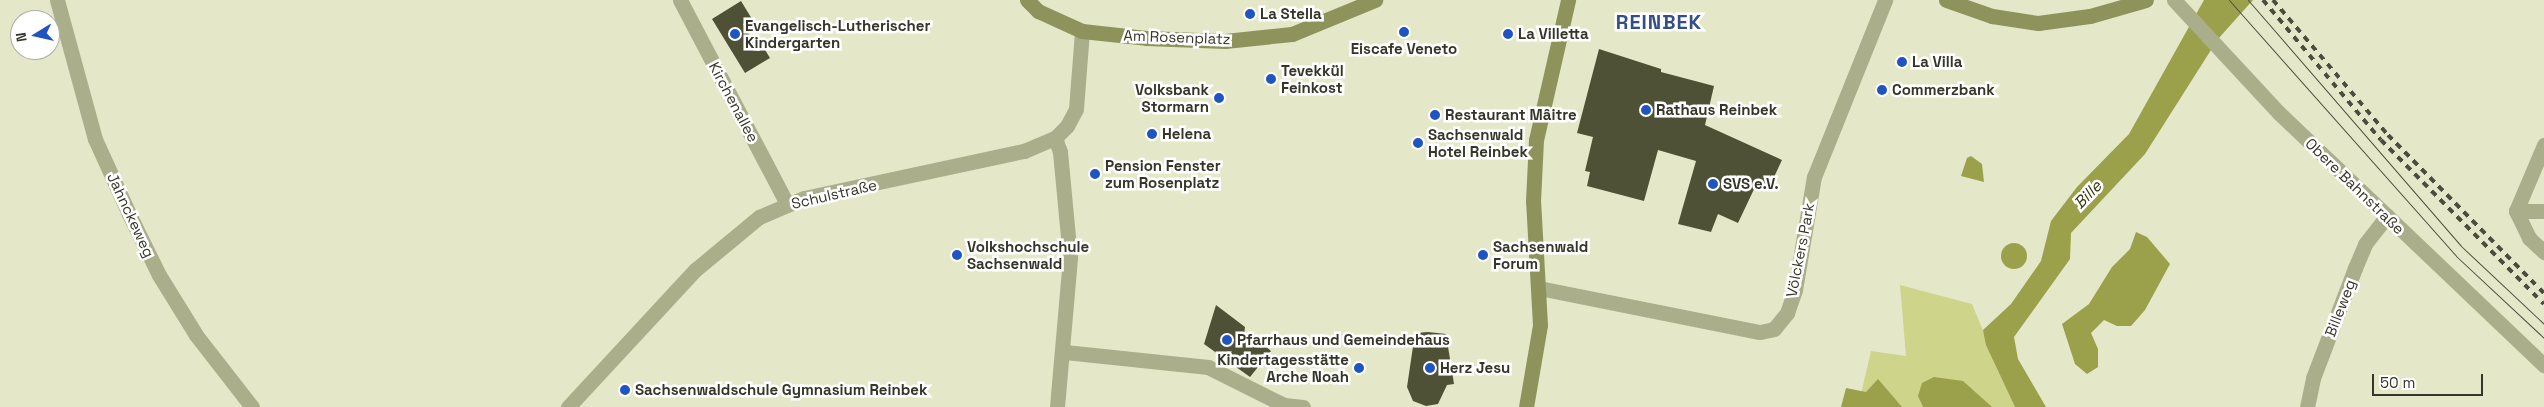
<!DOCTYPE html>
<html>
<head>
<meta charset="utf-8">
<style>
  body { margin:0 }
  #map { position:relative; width:2544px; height:407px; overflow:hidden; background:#e4e8c8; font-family:"Space Grotesk",sans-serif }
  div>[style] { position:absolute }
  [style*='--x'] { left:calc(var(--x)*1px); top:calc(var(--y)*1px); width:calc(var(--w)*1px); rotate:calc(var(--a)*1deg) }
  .green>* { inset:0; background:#ced58a }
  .water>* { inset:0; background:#9ba04b }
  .round { border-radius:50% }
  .building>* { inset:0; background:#4f5136 }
  .minor>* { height:15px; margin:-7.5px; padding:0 7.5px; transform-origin:7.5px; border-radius:7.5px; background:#aaae8a }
  .secondary>* { height:15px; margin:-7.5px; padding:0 7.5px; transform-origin:7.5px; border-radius:7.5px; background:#8e935c }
  .tram>* { height:1px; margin:-0.5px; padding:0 0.5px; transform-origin:0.5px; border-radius:0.5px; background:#4b4c3d }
  .rail>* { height:4px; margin-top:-2px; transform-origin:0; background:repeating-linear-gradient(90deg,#4b4c3d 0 6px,transparent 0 12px) }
  .dots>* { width:14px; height:14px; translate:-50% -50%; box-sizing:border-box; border:2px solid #fff; border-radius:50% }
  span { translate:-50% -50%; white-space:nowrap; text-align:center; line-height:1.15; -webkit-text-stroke:5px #fff; paint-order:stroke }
  .poi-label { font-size:15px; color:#353629; font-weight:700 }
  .left { translate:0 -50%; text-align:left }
  .right { translate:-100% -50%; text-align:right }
  .street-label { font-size:15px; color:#353629 }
  .water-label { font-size:16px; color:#363813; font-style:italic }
  .district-label { font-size:20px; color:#324f87; font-weight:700; letter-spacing:1px }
  .north { position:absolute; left:10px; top:10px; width:50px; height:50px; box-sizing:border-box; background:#fff; border:1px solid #aeafa9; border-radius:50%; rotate:261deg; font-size:14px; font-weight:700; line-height:20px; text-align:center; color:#353629 }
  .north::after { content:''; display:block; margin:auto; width:18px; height:22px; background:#1f54c1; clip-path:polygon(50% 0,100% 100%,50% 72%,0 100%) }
  .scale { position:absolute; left:2372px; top:374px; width:111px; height:22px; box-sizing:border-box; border:2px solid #353629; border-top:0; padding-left:6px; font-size:15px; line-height:18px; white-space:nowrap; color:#353629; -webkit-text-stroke:4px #fff; paint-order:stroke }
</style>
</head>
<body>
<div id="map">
  <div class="green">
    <div style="clip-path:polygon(1900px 285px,1972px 304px,2015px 407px,1858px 407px,1871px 351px,1906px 356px)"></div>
  </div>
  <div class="water">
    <div style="clip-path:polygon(2204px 0,2253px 0,2218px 39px,2145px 154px,2071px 233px,2070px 259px,2014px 337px,2018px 359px,2046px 407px,2015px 407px,1986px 345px,1983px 330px,2011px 304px,2041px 261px,2051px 221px,2077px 187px,2129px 134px)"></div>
    <div style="clip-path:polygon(1971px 156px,1982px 164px,1984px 182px,1961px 176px,1967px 158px)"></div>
    <div style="clip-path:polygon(2136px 232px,2147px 237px,2170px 264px,2145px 310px,2131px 326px,2117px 326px,2104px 320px,2091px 333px,2098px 349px,2098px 367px,2087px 374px,2075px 364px,2062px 324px,2089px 304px,2112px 267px,2130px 249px)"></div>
    <div class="round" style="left:2001px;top:243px;width:26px;height:26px"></div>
    <div style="clip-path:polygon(1934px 377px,1963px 381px,1992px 407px,1923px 407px,1918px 396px,1922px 383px)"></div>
    <div style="clip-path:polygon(1878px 379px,1902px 407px,1841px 407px,1846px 388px,1866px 392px)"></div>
  </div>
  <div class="building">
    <div style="clip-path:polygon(741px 1px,752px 19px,743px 24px,756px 46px,761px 43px,770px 58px,745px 73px,712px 19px)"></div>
    <div style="clip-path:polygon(1599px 49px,1661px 69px,1661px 72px,1714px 86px,1705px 125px,1782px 160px,1768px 190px,1756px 185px,1738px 223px,1718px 214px,1711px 232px,1678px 224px,1696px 161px,1658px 150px,1644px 201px,1587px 186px,1590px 172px,1585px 171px,1593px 137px,1577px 133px)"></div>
    <div style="clip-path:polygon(1216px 305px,1245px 327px,1244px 336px,1258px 348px,1263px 344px,1271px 351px,1250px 377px,1204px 344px)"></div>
    <div style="clip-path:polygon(1428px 332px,1446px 334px,1454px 384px,1447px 385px,1438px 404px,1426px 406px,1413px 401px,1407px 387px,1415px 333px)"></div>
  </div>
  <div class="minor">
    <div style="--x:57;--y:0;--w:144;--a:74.7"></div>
    <div style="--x:95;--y:139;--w:82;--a:65.6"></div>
    <div style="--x:129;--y:214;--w:68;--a:63.8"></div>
    <div style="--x:159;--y:275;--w:70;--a:58.3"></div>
    <div style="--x:196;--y:335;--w:91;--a:52.1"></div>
    <div style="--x:680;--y:0;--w:230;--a:62.3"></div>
    <div style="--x:2174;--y:0;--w:154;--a:47.1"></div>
    <div style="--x:2279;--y:113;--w:366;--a:43.6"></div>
    <div style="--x:1055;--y:138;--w:15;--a:70"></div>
    <div style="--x:1060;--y:152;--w:106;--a:84.6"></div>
    <div style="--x:1070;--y:258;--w:150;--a:95"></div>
    <div style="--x:2516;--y:211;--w:72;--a:-67"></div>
    <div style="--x:2516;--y:211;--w:30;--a:64"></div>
    <div style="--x:2529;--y:238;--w:21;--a:43"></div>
    <div style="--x:2516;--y:211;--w:28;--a:0"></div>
    <div style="--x:1539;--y:288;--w:225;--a:11.3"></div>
    <div style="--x:1760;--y:332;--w:14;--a:-12"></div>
    <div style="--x:1774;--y:329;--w:21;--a:-51"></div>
    <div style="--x:1787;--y:313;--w:24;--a:-71"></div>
    <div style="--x:1795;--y:290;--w:115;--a:-80.5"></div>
    <div style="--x:1814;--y:177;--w:191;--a:-68.1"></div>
    <div style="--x:1065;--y:352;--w:144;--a:6"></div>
    <div style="--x:1208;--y:367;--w:85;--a:26.6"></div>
    <div style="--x:1284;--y:405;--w:19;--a:6"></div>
    <div style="--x:568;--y:407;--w:187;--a:-47.2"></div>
    <div style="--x:695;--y:270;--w:83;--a:-39.6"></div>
    <div style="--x:759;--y:217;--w:49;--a:-22.9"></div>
    <div style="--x:804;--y:198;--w:225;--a:-12.1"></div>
    <div style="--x:1024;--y:151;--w:34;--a:-23"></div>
    <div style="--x:1055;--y:138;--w:17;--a:-45"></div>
    <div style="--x:1067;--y:126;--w:19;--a:-62"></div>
    <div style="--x:1076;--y:109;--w:78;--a:-85.6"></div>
    <div style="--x:2307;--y:407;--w:30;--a:-78"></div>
    <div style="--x:2313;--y:378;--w:118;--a:-69.1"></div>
    <div style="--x:2355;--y:268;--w:26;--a:-67"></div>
    <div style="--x:2365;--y:244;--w:36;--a:-52"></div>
  </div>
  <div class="secondary">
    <div style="--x:1027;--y:0;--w:16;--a:45"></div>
    <div style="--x:1038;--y:11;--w:48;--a:24.4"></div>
    <div style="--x:1082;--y:31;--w:64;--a:6.2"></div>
    <div style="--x:1146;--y:38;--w:79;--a:2.2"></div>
    <div style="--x:1225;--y:41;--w:67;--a:-6"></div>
    <div style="--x:1292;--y:34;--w:90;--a:-22.3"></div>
    <div style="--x:1946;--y:0;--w:49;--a:19.2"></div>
    <div style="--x:1992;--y:16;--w:47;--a:8.7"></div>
    <div style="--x:2038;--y:23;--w:52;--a:-7.7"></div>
    <div style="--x:2090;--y:16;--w:58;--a:-15.9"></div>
    <div style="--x:1526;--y:407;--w:83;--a:-80.3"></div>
    <div style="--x:1540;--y:325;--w:124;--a:-93.2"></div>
    <div style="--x:1533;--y:201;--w:61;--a:-87.2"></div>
    <div style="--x:1536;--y:140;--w:144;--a:-77.1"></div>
  </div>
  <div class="tram">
    <div style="--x:2229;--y:0;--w:342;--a:48.4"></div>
    <div style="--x:2456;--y:256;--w:120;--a:43"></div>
    <div style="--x:2248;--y:0;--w:325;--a:49.1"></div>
    <div style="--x:2461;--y:246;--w:114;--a:43.2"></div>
  </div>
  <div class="rail">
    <div style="--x:2263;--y:0;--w:183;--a:49.9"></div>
    <div style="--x:2381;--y:140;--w:231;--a:45.2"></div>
    <div style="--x:2273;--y:0;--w:177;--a:49.6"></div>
    <div style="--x:2388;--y:135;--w:222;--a:45.4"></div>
  </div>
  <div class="dots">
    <div style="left:1250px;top:14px;background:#1f54c1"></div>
    <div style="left:1404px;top:32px;background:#1f54c1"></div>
    <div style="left:735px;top:34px;background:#1f54c1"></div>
    <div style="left:1508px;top:34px;background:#1f54c1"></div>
    <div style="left:1902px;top:62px;background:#1f54c1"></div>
    <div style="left:1271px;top:79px;background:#1f54c1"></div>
    <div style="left:1882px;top:90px;background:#1f54c1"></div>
    <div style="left:1219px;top:98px;background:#1f54c1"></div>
    <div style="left:1646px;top:110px;background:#1f54c1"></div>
    <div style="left:1435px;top:115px;background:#1f54c1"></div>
    <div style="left:1152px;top:134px;background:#1f54c1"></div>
    <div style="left:1418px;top:143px;background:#1f54c1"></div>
    <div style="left:1095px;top:174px;background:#1f54c1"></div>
    <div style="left:1713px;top:184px;background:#1f54c1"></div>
    <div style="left:957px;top:255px;background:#1f54c1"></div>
    <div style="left:1483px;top:255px;background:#1f54c1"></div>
    <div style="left:1227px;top:340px;background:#1f54c1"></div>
    <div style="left:1359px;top:368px;background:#1f54c1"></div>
    <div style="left:1430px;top:368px;background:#1f54c1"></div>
    <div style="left:625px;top:390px;background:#1f54c1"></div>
  </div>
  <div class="poi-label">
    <span class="left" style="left:1260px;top:14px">La Stella</span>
    <span class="left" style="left:745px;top:34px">Evangelisch-Lutherischer<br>Kindergarten</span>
    <span class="left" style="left:1518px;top:34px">La Villetta</span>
    <span style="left:1404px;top:49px">Eiscafe Veneto</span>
    <span class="left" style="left:1912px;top:62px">La Villa</span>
    <span class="left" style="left:1281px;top:79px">Tevekkül<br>Feinkost</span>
    <span class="right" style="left:1209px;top:98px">Volksbank<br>Stormarn</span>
    <span class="left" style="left:1892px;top:90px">Commerzbank</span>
    <span class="left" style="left:1656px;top:110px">Rathaus Reinbek</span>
    <span class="left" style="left:1445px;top:115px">Restaurant Mâitre</span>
    <span class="left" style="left:1162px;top:134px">Helena</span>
    <span class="left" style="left:1428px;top:143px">Sachsenwald<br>Hotel Reinbek</span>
    <span class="left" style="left:1105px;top:174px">Pension Fenster<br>zum Rosenplatz</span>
    <span class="left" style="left:1723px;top:184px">SVS e.V.</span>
    <span class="left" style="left:967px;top:255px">Volkshochschule<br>Sachsenwald</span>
    <span class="left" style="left:1493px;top:255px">Sachsenwald<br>Forum</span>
    <span class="left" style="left:1237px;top:340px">Pfarrhaus und Gemeindehaus</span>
    <span class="right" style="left:1349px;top:368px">Kindertagesstätte<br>Arche Noah</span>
    <span class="left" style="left:1440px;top:368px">Herz Jesu</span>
    <span class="left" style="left:635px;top:390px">Sachsenwaldschule Gymnasium Reinbek</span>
  </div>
  <div class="street-label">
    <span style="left:1177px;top:37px;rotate:2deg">Am Rosenplatz</span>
    <span style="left:734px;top:102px;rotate:62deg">Kirchenallee</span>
    <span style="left:2355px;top:186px;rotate:44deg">Obere Bahnstraße</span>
    <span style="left:834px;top:194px;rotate:-13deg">Schulstraße</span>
    <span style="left:131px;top:215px;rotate:65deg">Jahnckeweg</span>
    <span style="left:1800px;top:250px;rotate:-79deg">Völckers Park</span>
    <span style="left:2340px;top:308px;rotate:-69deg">Billeweg</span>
  </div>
  <div class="water-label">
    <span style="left:2088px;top:195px;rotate:-46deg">Bille</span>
  </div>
  <div class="district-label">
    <span style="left:1659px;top:22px">REINBEK</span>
  </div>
  <div class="north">N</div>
  <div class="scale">50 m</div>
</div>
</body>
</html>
